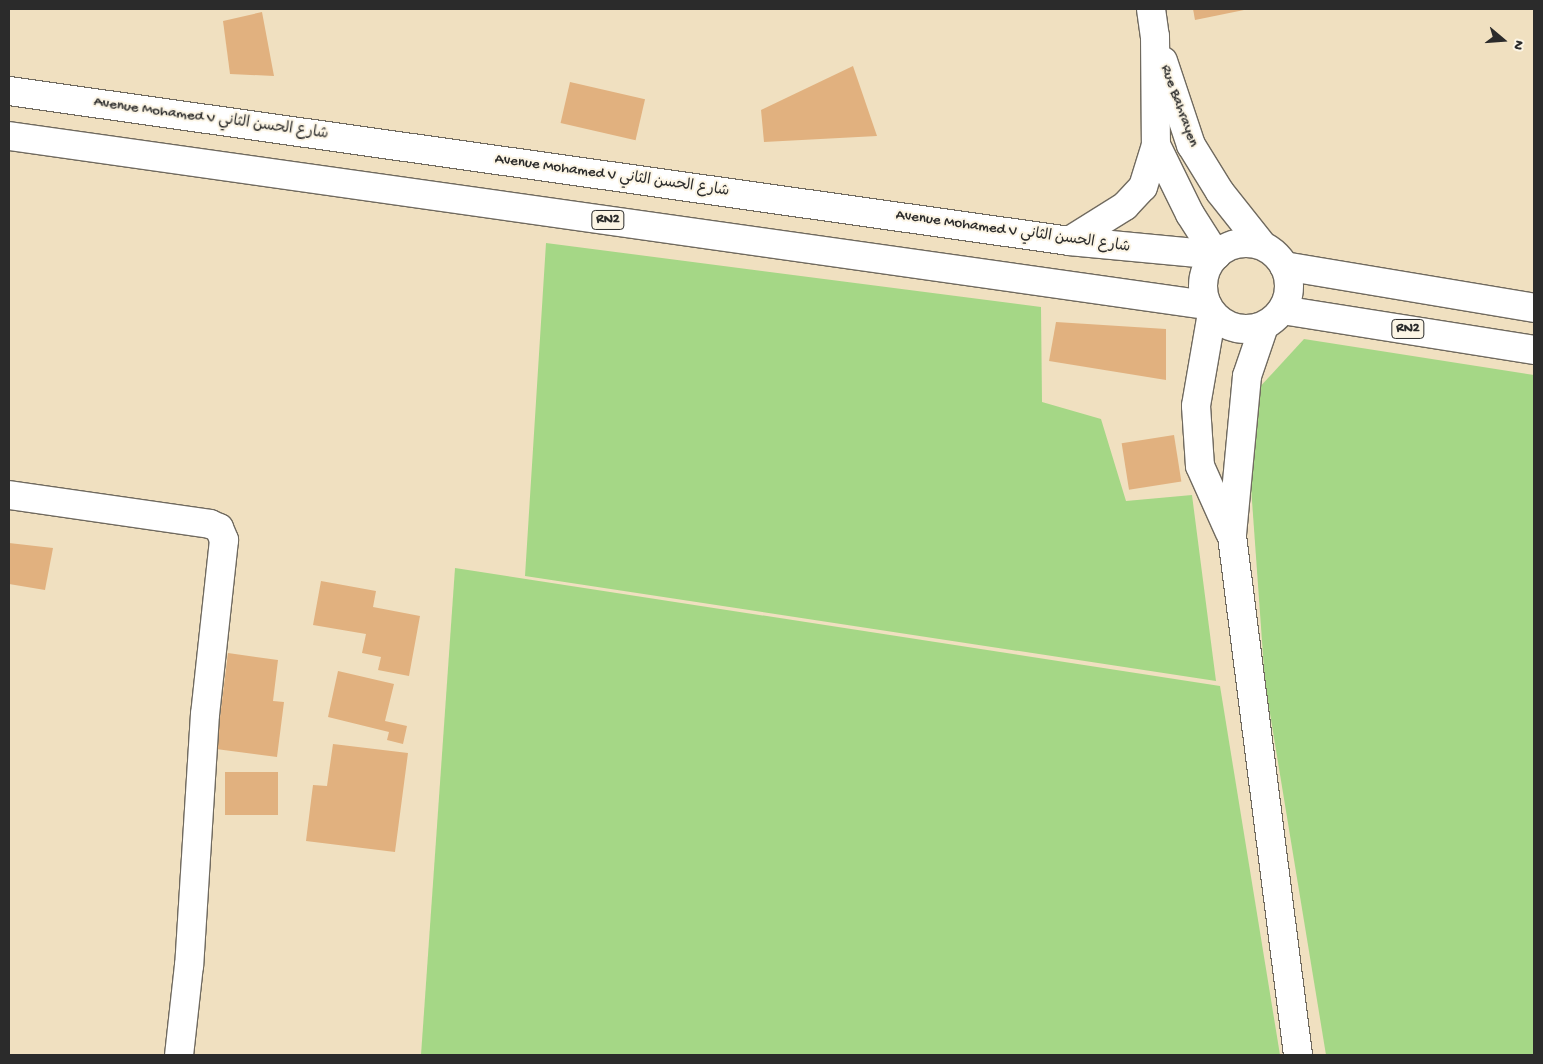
<!DOCTYPE html>
<html>
<head>
<meta charset="utf-8">
<style>
  body { margin:0 }
  #map { position:relative; width:1543px; height:1064px; overflow:hidden; background:#f0e0c0; font-family:"Gochi Hand","Playpen Sans Arabic",sans-serif }
  div>[style] { position:absolute }
  [style*='--x'] { left:calc(var(--x)*1px); top:calc(var(--y)*1px); width:calc(var(--w)*1px); rotate:calc(var(--a)*1deg) }
  .green>* { inset:0; background:#a5d786 }
  .building>* { inset:0; background:#e1b17f; transform-origin:0 0 }
  .roads { filter:drop-shadow(1px 0 #706a5f) drop-shadow(-1px 0 #706a5f) drop-shadow(0 1px #706a5f) drop-shadow(0 -1px #706a5f) }
  .minor>* { height:28px; margin:-14px; padding:0 14px; transform-origin:14px; border-radius:14px; background:#fff }
  .highway>* { height:28px; margin:-14px; padding:0 14px; transform-origin:14px; border-radius:14px; background:#fff }
  .highway>.ring { margin:-14px; padding:0; box-sizing:content-box; background:none; border:28px solid #fff; border-radius:50% }
  span { translate:-50% -50%; white-space:nowrap; text-align:center; line-height:1.15; -webkit-text-stroke:4px #fcf5e5; paint-order:stroke }
  .shield-label span { padding:1px 4px; background:#fcf5e5; border:1px solid; border-radius:4px; -webkit-text-stroke-width:0 }
  .shield-label { font-size:14px; color:#2b2b2b; font-weight:700 }
  .street-label { font-size:15px; color:#2b2b2b }
  .frame { position:absolute; inset:0; border:10px solid #2b2b2b; pointer-events:none }
  .north { position:absolute; left:1478px; top:15px; width:50px; height:50px; -webkit-text-stroke:4px #fcf5e5; paint-order:stroke; rotate:108deg; font-size:14px; font-weight:700; line-height:20px; text-align:center; color:#2b2b2b }
  .north::after { content:''; display:block; margin:auto; width:18px; height:22px; background:#2b2b2b; clip-path:polygon(50% 0,100% 100%,50% 72%,0 100%) }
</style>
</head>
<body>
<div id="map">
  <div class="green">
    <div style="clip-path:polygon(546px 243px,1041px 307px,1042px 402px,1101px 419px,1126px 501px,1192px 495px,1216px 681px,525px 576px)"></div>
    <div style="clip-path:polygon(1304px 339px,1534px 375px,1534px 1055px,1326px 1055px,1265px 683px,1245px 403px)"></div>
    <div style="clip-path:polygon(455px 568px,1220px 686px,1280px 1055px,421px 1055px)"></div>
  </div>
  <div class="building">
    <div style="clip-path:polygon(1193px 9px,1244px 9px,1244px 10px,1195px 20px)"></div>
    <div style="clip-path:polygon(262px 12px,274px 76px,230px 74px,223px 21px)"></div>
    <div style="clip-path:polygon(853px 66px,877px 136px,764px 142px,761px 110px)"></div>
    <div style="left:570px;top:82px;width:77px;height:42px;rotate:13deg"></div>
    <div style="clip-path:polygon(1056px 322px,1166px 329px,1166px 380px,1049px 361px)"></div>
    <div style="left:1174px;top:435px;width:47px;height:53px;rotate:81deg"></div>
    <div style="clip-path:polygon(9px 543px,53px 548px,45px 590px,9px 584px)"></div>
    <div style="clip-path:polygon(321px 581px,376px 591px,373px 607px,420px 616px,409px 676px,378px 670px,381px 657px,362px 653px,366px 634px,313px 625px)"></div>
    <div style="clip-path:polygon(228px 653px,278px 660px,273px 701px,284px 702px,277px 757px,216px 749px)"></div>
    <div style="clip-path:polygon(338px 671px,394px 684px,385px 721px,407px 726px,403px 744px,387px 740px,389px 732px,328px 717px)"></div>
    <div style="clip-path:polygon(333px 744px,408px 753px,395px 852px,306px 841px,313px 785px,327px 786px)"></div>
    <div style="left:278px;top:772px;width:43px;height:53px;rotate:90deg"></div>
  </div>
  <div class="roads">
    <div class="minor">
      <div style="--x:1151;--y:9;--w:27;--a:82"></div>
      <div style="--x:1155;--y:36;--w:109;--a:89.5"></div>
      <div style="--x:1156;--y:145;--w:77;--a:63.8"></div>
      <div style="--x:1190;--y:214;--w:49;--a:57.6"></div>
      <div style="--x:1163;--y:61;--w:89;--a:71.6"></div>
      <div style="--x:1191;--y:145;--w:55;--a:58.3"></div>
      <div style="--x:1220;--y:192;--w:68;--a:51.6"></div>
      <div style="--x:1212;--y:313;--w:94;--a:99.8"></div>
      <div style="--x:1196;--y:406;--w:60;--a:86.2"></div>
      <div style="--x:1200;--y:466;--w:73;--a:65.9"></div>
      <div style="--x:1264;--y:326;--w:53;--a:108.8"></div>
      <div style="--x:1247;--y:376;--w:161;--a:95.4"></div>
      <div style="--x:1232;--y:536;--w:523;--a:82.75"></div>
      <div style="--x:9;--y:495;--w:203;--a:8.2"></div>
      <div style="--x:210;--y:524;--w:10;--a:24"></div>
      <div style="--x:219;--y:528;--w:13;--a:67"></div>
      <div style="--x:224;--y:540;--w:175;--a:96.2"></div>
      <div style="--x:205;--y:714;--w:252;--a:93.6"></div>
      <div style="--x:189;--y:965;--w:91;--a:96.3"></div>
    </div>
    <div class="highway">
      <div style="--x:9;--y:91;--w:1071;--a:8.05"></div>
      <div style="--x:1069;--y:241;--w:148;--a:5.4"></div>
      <div style="--x:9;--y:136;--w:1210;--a:8.03"></div>
      <div style="--x:1069;--y:241;--w:66;--a:-32"></div>
      <div style="--x:1125;--y:206;--w:26;--a:-47"></div>
      <div style="--x:1143;--y:187;--w:44;--a:-72.8"></div>
      <div class="ring" style="left:1203px;top:243px;width:58px;height:58px"></div>
      <div style="--x:1284;--y:266;--w:254;--a:9.5"></div>
      <div style="--x:1282;--y:310;--w:255;--a:9"></div>
    </div>
  </div>
  <div class="shield-label">
    <span style="left:608px;top:220px">RN2</span>
    <span style="left:1408px;top:329px">RN2</span>
  </div>
  <div class="street-label">
    <span style="left:1179px;top:106px;rotate:70deg">Rue Bahrayen</span>
    <span style="left:211px;top:119px;rotate:8deg">Avenue Mohamed V شارع الحسن الثاني</span>
    <span style="left:612px;top:176px;rotate:8deg">Avenue Mohamed V شارع الحسن الثاني</span>
    <span style="left:1013px;top:232px;rotate:8deg">Avenue Mohamed V شارع الحسن الثاني</span>
  </div>
  <div class="frame"></div>
  <div class="north">N</div>
</div>
</body>
</html>
